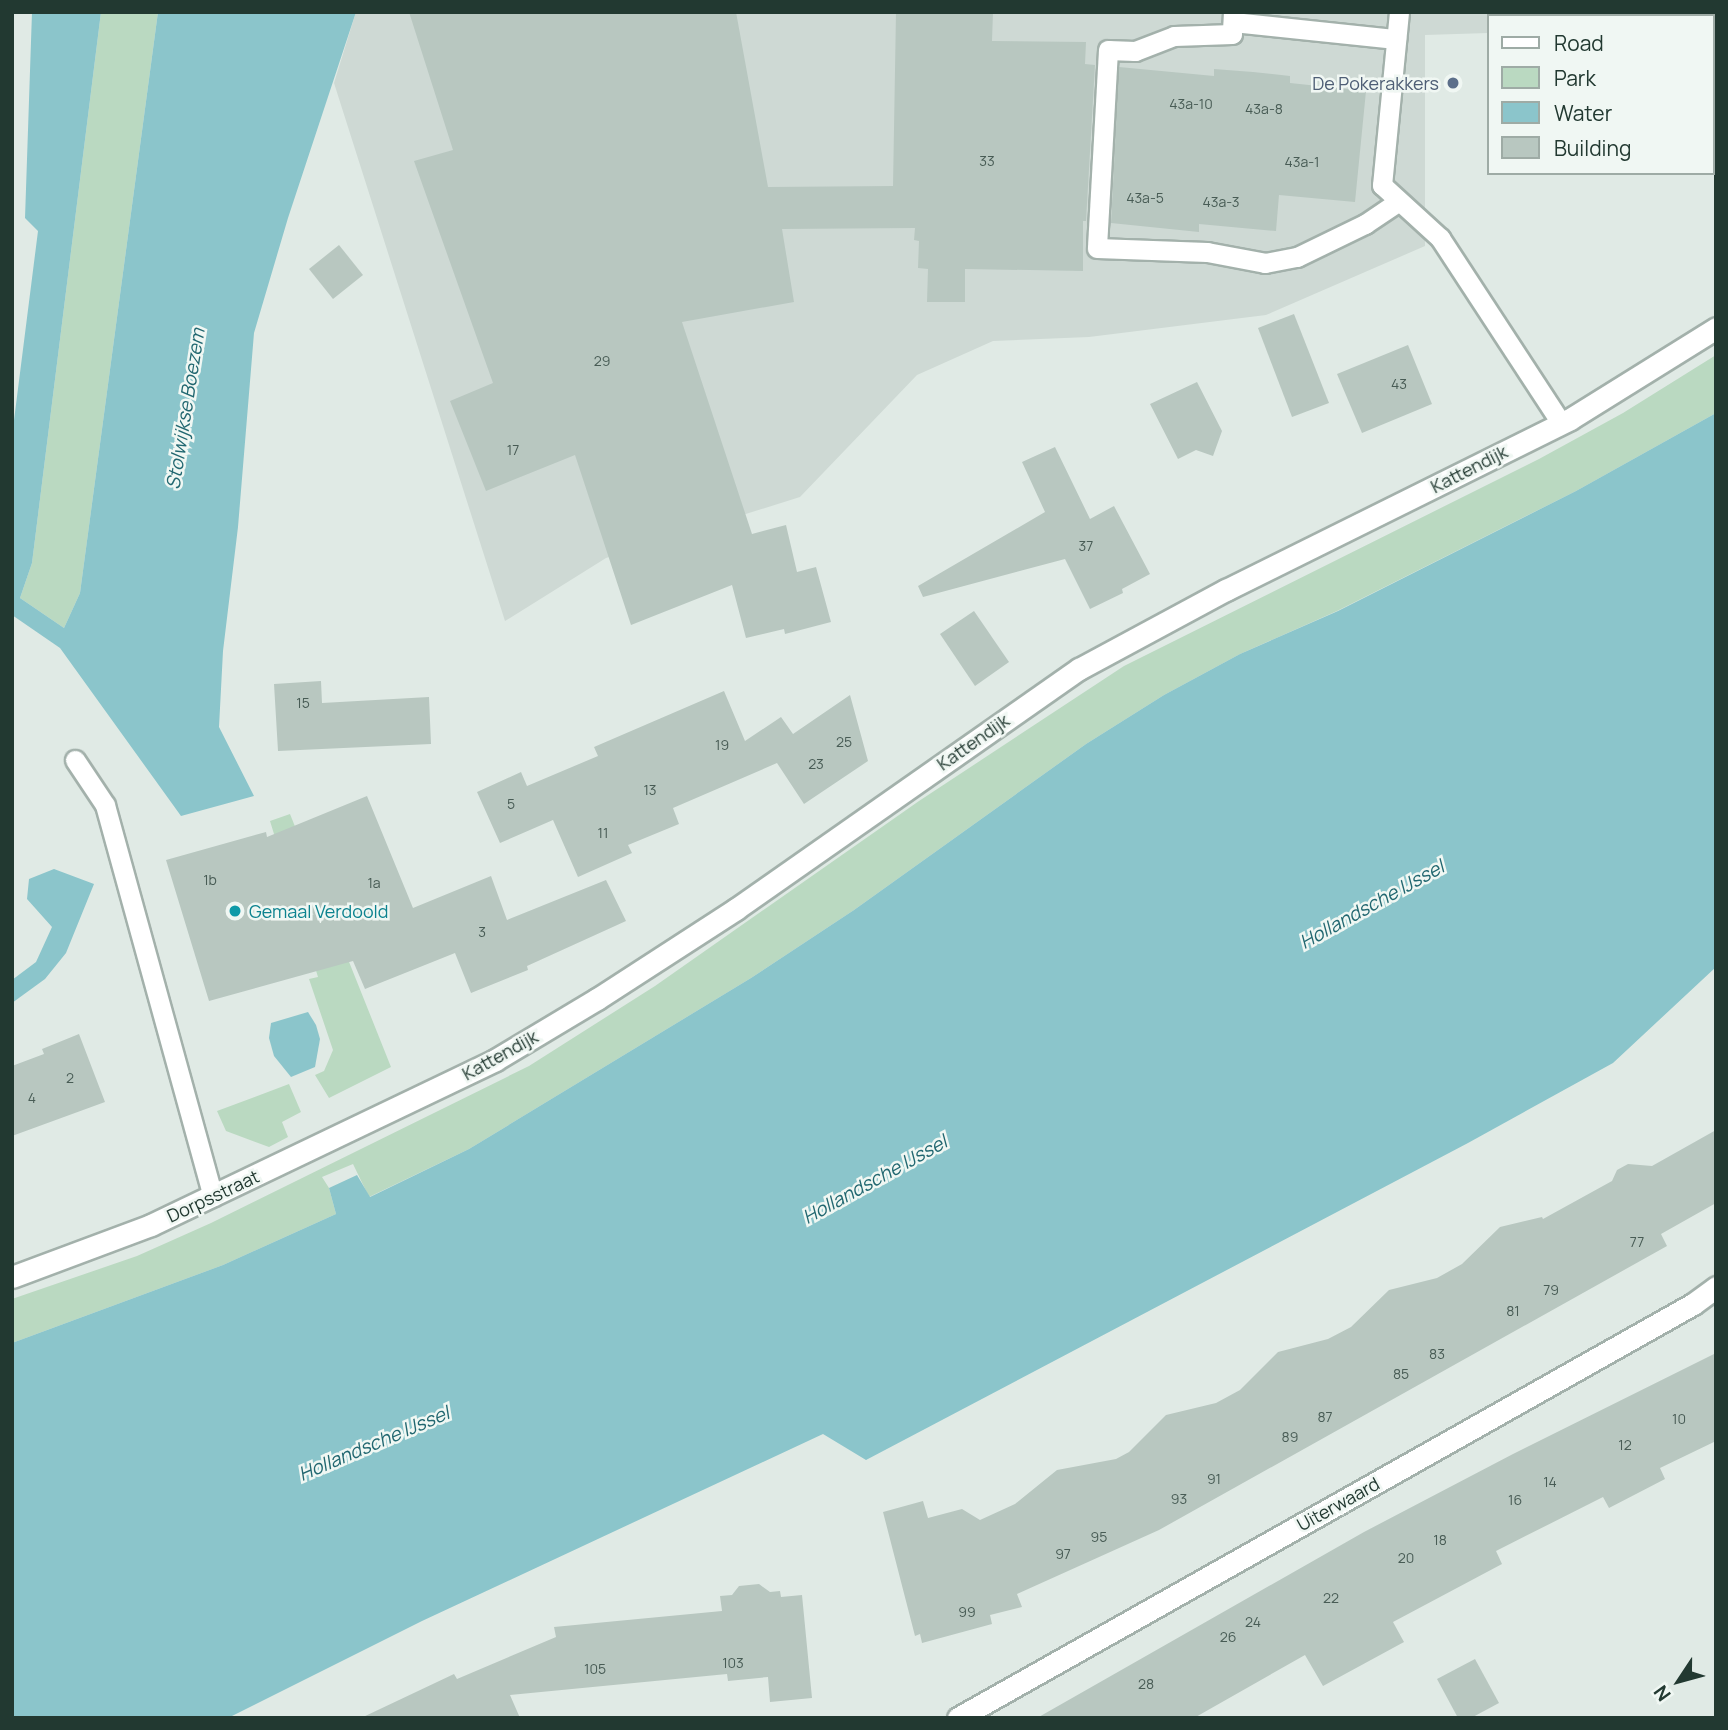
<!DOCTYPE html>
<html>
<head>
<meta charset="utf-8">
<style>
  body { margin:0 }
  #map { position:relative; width:1728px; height:1730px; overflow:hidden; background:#e0eae5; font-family:Manrope,sans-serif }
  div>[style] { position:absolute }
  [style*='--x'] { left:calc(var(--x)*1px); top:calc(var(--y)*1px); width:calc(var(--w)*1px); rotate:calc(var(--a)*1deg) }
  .built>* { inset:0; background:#ced9d4 }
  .green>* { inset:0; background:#bad9c1 }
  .water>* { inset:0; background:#8bc5cb }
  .building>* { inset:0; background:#b8c7c0 }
  .roads { filter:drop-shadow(2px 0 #a3b1ab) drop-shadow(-2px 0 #a3b1ab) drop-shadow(0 2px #a3b1ab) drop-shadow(0 -2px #a3b1ab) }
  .service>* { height:19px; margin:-9.5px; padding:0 9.5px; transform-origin:9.5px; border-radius:9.5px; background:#fff }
  .minor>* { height:21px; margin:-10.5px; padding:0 10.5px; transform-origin:10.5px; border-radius:10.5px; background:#fff }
  .tertiary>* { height:21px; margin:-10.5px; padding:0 10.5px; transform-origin:10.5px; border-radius:10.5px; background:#fff }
  .dots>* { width:19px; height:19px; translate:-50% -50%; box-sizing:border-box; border:4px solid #f0f7f3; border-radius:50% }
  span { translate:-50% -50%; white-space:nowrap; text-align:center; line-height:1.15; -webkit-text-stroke:5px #f0f7f3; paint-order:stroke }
  .number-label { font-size:14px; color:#485c55 }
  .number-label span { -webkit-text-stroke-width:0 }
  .service-label { font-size:18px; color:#4e5e75 }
  .right { translate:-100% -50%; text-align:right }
  .street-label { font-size:18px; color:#223931 }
  .culture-label { font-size:18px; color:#0d838f }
  .left { translate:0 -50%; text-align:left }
  .water-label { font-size:19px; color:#216770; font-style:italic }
  .frame { position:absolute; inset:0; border:14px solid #223931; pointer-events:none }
  .legend { position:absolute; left:1487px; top:14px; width:228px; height:161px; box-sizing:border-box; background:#f0f7f3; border:2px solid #9eaba5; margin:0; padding:9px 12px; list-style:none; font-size:21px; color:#223931 }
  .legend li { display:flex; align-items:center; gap:14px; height:35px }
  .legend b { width:35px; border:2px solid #9eaba5 }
  .north { position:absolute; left:1644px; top:1646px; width:70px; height:70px; -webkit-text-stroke:5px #f0f7f3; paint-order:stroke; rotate:234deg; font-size:19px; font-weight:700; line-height:28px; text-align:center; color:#223931 }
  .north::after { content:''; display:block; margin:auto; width:24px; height:32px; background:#223931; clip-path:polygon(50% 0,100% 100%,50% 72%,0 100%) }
</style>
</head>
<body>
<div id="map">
  <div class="built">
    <i style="clip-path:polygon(356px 12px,1595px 12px,1595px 16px,1488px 16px,1488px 33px,1425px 35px,1425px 246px,1266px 315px,1089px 337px,993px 341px,917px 375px,800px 497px,606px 558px,505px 621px,334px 83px)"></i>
  </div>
  <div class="green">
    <i style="clip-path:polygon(101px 12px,158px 12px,80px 593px,64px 628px,20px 598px,32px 563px)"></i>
    <i style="clip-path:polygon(1716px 355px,1716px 413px,1576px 491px,1337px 611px,1240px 654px,1164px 695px,1086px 744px,854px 910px,751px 978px,469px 1149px,369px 1197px,353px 1164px,322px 1177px,329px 1188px,336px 1214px,223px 1265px,12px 1343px,12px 1299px,137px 1256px,211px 1223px,529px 1066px,655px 986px,919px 801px,1124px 666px,1539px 459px,1623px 413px)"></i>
    <i style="clip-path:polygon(290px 814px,391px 1067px,329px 1098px,315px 1075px,324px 1071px,333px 1050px,309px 979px,318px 977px,270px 821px)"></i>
    <i style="clip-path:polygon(289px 1084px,301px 1112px,282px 1122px,288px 1137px,269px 1147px,226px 1131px,217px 1111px)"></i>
  </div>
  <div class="water">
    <i style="clip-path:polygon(32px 12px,101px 12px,32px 563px,20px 598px,64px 628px,80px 593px,158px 12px,356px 12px,288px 218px,254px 333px,238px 527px,223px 651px,219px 727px,254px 796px,181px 816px,60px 648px,12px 615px,12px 436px,38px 231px,25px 218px)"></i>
    <i style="clip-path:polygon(1716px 413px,1716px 967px,1613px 1063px,1468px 1143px,866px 1460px,823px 1434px,422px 1621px,228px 1718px,12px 1718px,12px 1343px,223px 1265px,336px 1214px,329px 1188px,357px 1175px,370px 1197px,469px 1149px,751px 978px,854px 910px,1086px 744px,1164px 695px,1240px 654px,1338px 611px,1576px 491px)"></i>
    <i style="clip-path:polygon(54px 869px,94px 884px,66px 953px,45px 979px,12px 1003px,12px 980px,36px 962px,52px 927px,27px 899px,29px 879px)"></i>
    <i style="clip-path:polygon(308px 1012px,316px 1025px,320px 1039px,315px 1067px,291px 1077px,274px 1056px,269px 1038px,271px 1023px)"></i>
  </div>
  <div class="building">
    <i style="clip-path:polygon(409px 12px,736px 12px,768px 187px,893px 186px,896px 12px,993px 12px,992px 41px,1086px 42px,1085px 64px,1095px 65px,1086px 221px,1083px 221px,1083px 271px,965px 269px,965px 302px,927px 302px,928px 269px,918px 268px,919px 241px,914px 240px,915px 228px,782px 229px,794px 302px,682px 322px,752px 534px,786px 525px,797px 572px,816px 567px,831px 622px,785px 634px,784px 629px,746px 638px,732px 585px,631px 625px,575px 455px,486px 491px,450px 401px,493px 383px,414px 161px,453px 150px)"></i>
    <i style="clip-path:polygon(1119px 67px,1214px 76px,1214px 69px,1253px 72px,1290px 76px,1290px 83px,1366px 91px,1355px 202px,1279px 195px,1276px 231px,1199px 224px,1199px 232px,1111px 223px)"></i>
    <i style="clip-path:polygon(339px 245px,363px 275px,333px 299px,309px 269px)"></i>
    <i style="clip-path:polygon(1294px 314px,1329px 403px,1292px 417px,1258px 328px)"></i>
    <i style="clip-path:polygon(1408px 345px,1432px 404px,1362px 433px,1337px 374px)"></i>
    <i style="clip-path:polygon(1197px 382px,1222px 431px,1213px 456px,1196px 450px,1178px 459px,1150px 404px)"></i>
    <i style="clip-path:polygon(1055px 447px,1090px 519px,1114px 506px,1150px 574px,1122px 589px,1123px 593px,1090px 609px,1065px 559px,923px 597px,918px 586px,1045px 512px,1022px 462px)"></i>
    <i style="clip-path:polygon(974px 611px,1009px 662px,975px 686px,940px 634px)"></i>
    <i style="clip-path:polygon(321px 681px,322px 703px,429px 697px,431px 744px,278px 751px,274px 684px)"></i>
    <i style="clip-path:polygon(724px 691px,745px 741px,781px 717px,793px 734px,850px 695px,868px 761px,804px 804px,777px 763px,673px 808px,679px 824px,628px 845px,632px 853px,578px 877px,553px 820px,500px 843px,477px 792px,521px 772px,527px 786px,598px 756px,594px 747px)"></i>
    <i style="clip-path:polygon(367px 796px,413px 908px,491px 876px,507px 920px,606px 880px,626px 921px,527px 966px,528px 970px,471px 993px,455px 953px,365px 989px,353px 961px,209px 1001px,166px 860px,266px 832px,267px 837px)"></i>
    <i style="clip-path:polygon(79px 1034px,105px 1102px,12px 1136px,12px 1066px,44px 1054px,42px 1049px)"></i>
    <i style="clip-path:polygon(1716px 1130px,1716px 1203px,1661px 1234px,1667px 1246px,1159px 1530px,1017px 1594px,1022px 1607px,990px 1615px,992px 1624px,922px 1643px,920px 1634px,915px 1636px,883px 1512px,923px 1501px,928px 1518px,962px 1509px,980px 1520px,1015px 1504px,1057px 1470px,1116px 1459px,1129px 1452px,1166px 1415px,1216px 1403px,1240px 1390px,1278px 1352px,1328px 1339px,1351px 1327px,1389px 1290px,1437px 1278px,1462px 1264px,1500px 1227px,1542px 1217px,1543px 1219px,1612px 1181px,1617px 1170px,1628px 1164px,1652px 1166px)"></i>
    <i style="clip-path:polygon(1716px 1353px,1716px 1441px,1660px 1468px,1665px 1479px,1609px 1508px,1603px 1497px,1496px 1551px,1502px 1564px,1393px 1622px,1404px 1642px,1323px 1686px,1305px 1655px,1194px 1718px,1037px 1718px,1364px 1532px,1513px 1454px)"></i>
    <i style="clip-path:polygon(759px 1584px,770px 1592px,780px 1591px,781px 1597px,802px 1595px,812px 1698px,770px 1702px,768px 1677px,728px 1681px,727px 1674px,510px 1695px,520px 1718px,361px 1718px,454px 1674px,457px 1679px,556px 1637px,554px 1627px,722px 1611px,720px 1596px,732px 1595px,739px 1586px)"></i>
    <i style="clip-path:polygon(1475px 1659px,1499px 1703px,1471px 1718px,1458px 1718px,1437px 1679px)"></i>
  </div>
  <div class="roads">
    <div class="service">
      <i style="--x:1233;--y:12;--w:22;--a:93"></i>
      <i style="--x:1232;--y:34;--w:58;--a:178"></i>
      <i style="--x:1174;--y:36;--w:42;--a:159"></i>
      <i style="--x:1135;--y:51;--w:27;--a:-178"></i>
      <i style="--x:1108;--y:50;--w:198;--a:93.2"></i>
      <i style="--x:1097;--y:248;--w:110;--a:2.1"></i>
      <i style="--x:1207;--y:252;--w:59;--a:10.7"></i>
      <i style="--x:1265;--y:263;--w:33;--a:-11"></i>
      <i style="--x:1297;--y:257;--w:76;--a:-25.9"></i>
      <i style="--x:1365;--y:224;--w:41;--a:-34.1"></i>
      <i style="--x:1399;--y:12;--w:174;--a:95.6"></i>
      <i style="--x:1382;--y:185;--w:79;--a:42.4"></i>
      <i style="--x:1440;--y:238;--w:221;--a:56.8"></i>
      <i style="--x:1233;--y:22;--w:164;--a:6"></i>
      <i style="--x:75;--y:760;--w:54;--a:56.3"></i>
      <i style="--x:105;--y:805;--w:406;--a:74.6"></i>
    </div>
    <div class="minor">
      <i style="--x:958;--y:1718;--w:844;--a:-29.39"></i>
      <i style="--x:1693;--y:1304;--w:29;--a:-36"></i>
    </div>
    <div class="tertiary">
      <i style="--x:12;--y:1277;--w:148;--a:-20.5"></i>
      <i style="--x:151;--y:1225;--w:382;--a:-25.6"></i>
      <i style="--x:495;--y:1060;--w:119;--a:-30.9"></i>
      <i style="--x:597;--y:999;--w:166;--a:-32.9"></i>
      <i style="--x:736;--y:909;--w:419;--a:-35"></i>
      <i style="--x:1079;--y:669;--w:167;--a:-28.3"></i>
      <i style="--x:1226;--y:590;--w:384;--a:-26.4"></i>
      <i style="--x:1570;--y:419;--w:172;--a:-31.9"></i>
    </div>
  </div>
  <div class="dots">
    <i style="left:1453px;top:83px;background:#5c6f8a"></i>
    <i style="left:235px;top:911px;background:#0f9aa8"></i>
  </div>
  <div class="number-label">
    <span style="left:1191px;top:104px">43a-10</span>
    <span style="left:1264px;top:109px">43a-8</span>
    <span style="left:987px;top:161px">33</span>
    <span style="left:1302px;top:162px">43a-1</span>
    <span style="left:1145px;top:198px">43a-5</span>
    <span style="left:1221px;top:202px">43a-3</span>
    <span style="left:602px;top:361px">29</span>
    <span style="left:1399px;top:384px">43</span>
    <span style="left:513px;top:450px">17</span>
    <span style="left:1086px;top:546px">37</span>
    <span style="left:303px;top:703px">15</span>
    <span style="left:844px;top:742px">25</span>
    <span style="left:722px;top:745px">19</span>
    <span style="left:816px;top:764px">23</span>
    <span style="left:650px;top:790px">13</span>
    <span style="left:511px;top:804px">5</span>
    <span style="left:603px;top:833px">11</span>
    <span style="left:210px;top:880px">1b</span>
    <span style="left:374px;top:883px">1a</span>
    <span style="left:482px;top:932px">3</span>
    <span style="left:70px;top:1078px">2</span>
    <span style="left:32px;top:1098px">4</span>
    <span style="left:1637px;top:1242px">77</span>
    <span style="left:1551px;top:1290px">79</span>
    <span style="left:1513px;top:1311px">81</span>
    <span style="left:1437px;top:1354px">83</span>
    <span style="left:1401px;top:1374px">85</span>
    <span style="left:1325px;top:1417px">87</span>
    <span style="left:1679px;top:1419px">10</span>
    <span style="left:1290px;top:1437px">89</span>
    <span style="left:1625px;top:1445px">12</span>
    <span style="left:1214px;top:1479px">91</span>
    <span style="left:1550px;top:1482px">14</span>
    <span style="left:1179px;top:1499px">93</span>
    <span style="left:1515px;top:1500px">16</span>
    <span style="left:1099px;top:1537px">95</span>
    <span style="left:1440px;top:1540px">18</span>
    <span style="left:1063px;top:1554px">97</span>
    <span style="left:1406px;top:1558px">20</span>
    <span style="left:1331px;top:1598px">22</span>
    <span style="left:967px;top:1612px">99</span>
    <span style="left:1253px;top:1622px">24</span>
    <span style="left:1228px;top:1637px">26</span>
    <span style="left:733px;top:1663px">103</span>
    <span style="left:595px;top:1669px">105</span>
    <span style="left:1146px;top:1684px">28</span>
  </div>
  <div class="service-label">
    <span class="right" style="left:1439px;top:83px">De Pokerakkers</span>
  </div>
  <div class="street-label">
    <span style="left:1469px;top:469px;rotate:-27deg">Kattendijk</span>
    <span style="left:973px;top:742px;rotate:-35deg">Kattendijk</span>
    <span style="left:500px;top:1055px;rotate:-29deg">Kattendijk</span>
    <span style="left:213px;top:1196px;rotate:-25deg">Dorpsstraat</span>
    <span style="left:1338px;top:1504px;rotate:-29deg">Uiterwaard</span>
  </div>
  <div class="culture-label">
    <span class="left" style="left:249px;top:911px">Gemaal Verdoold</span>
  </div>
  <div class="water-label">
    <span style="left:186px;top:409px;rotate:-81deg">Stolwijkse Boezem</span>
    <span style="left:1372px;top:905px;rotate:-29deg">Hollandsche IJssel</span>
    <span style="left:875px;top:1180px;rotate:-29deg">Hollandsche IJssel</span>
    <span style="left:374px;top:1444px;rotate:-23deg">Hollandsche IJssel</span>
  </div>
  <div class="frame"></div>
  <ul class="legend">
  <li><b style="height:9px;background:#fff"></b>Road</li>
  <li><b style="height:19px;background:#bad9c1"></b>Park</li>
  <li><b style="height:19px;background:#8bc5cb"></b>Water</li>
  <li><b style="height:19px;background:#b8c7c0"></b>Building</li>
  </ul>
  <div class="north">N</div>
</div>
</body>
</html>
